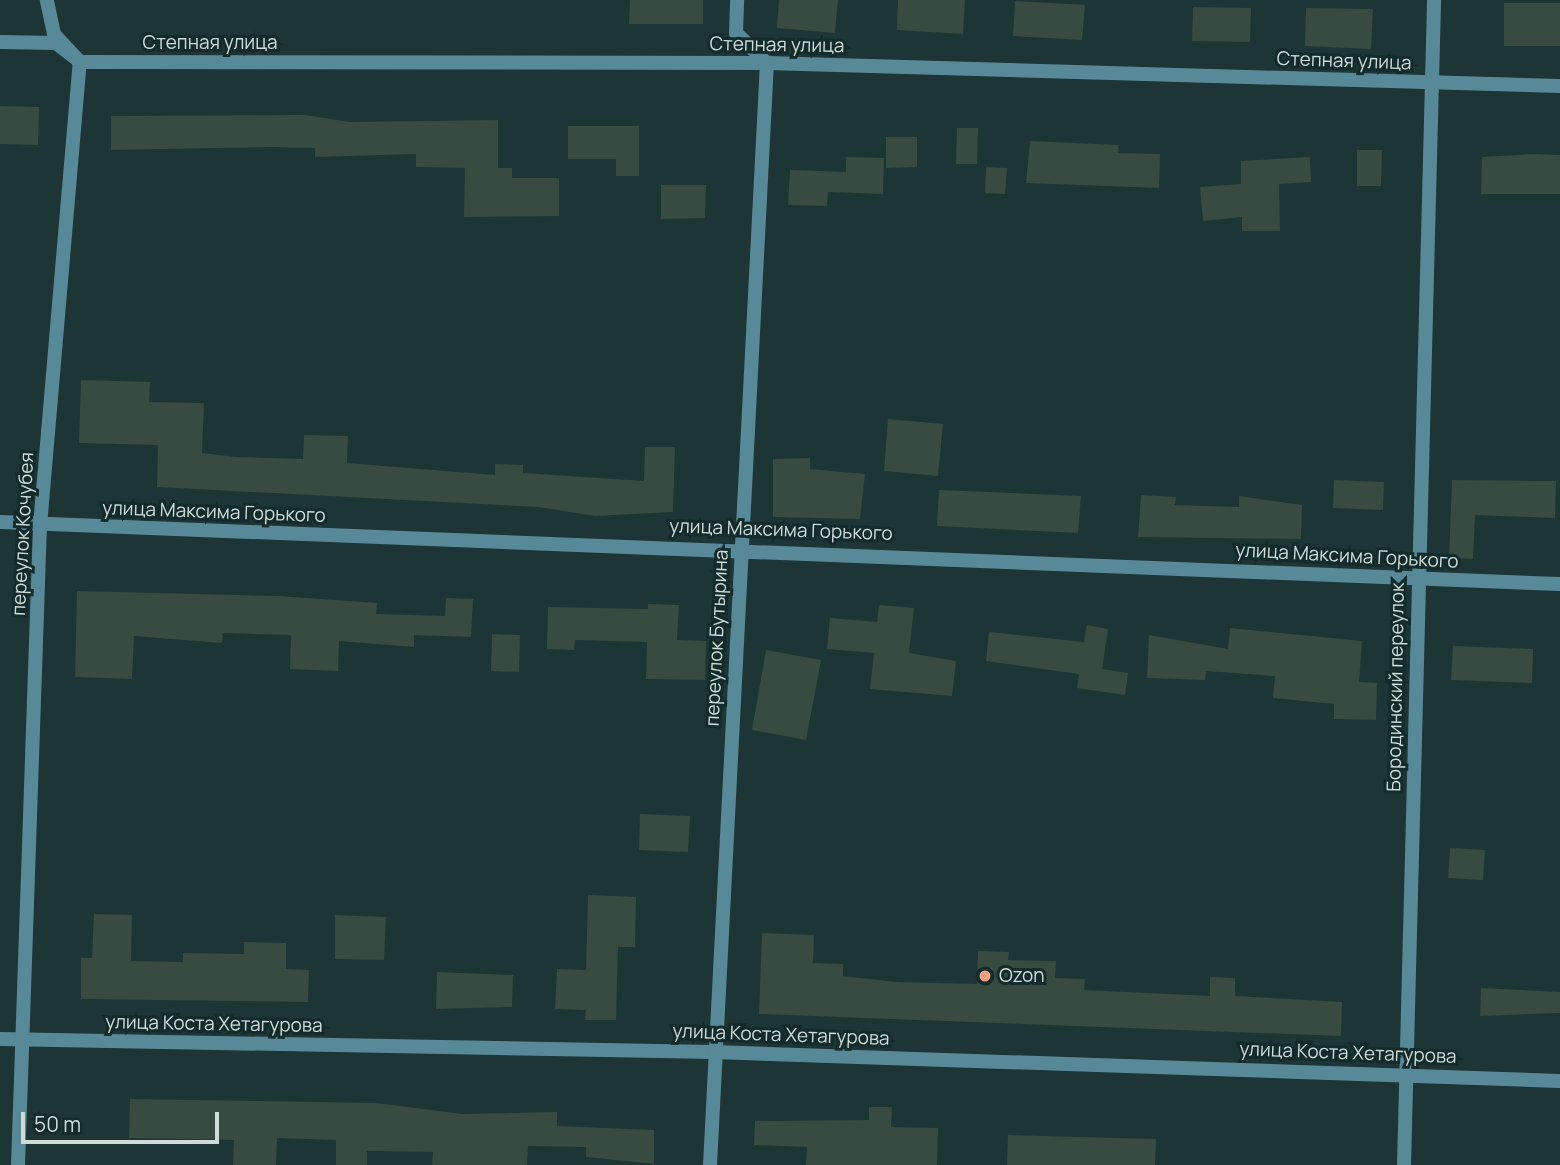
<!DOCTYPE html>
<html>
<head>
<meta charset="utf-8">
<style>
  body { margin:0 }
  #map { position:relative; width:1560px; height:1165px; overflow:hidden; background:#1d3534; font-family:Manrope,sans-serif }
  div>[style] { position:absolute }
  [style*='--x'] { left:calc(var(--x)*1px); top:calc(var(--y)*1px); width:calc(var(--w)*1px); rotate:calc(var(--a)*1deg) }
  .building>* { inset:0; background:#374b40 }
  .street>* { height:14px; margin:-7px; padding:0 7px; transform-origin:7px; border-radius:7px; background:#588998 }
  .dots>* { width:19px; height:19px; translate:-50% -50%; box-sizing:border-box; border:4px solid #132b2a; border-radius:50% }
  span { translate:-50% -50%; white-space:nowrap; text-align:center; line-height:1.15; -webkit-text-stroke:6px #132b2a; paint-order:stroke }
  .street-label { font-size:19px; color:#cddbd9 }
  .poi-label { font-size:19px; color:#cddbd9 }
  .left { translate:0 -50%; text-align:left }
  .scale { position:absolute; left:21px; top:1112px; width:198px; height:32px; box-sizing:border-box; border:4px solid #cddbd9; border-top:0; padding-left:9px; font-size:21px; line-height:24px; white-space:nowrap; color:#cddbd9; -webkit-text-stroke:5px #132b2a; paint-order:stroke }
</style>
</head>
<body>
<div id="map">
  <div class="building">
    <i style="clip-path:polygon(630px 0,703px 0,703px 24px,629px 24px)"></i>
    <i style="clip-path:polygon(779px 0,838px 0,835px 33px,777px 28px)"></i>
    <i style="clip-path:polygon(898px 0,965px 0,963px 34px,897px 30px)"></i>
    <i style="clip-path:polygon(1015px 1px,1085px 5px,1082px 40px,1013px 36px)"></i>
    <i style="clip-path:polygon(1504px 3px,1560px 3px,1560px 46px,1504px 46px)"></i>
    <i style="clip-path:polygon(1193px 7px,1251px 8px,1250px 42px,1192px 41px)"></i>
    <i style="clip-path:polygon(1306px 8px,1373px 9px,1371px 49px,1305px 46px)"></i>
    <i style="clip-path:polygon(0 106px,39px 107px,38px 145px,0 144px)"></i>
    <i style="clip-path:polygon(305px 115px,350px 122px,498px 120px,498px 168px,512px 168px,512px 178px,559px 178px,559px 216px,464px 217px,465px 168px,416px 167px,416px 154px,315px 157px,315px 148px,272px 147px,111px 150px,111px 116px)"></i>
    <i style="clip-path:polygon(568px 126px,639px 126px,639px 176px,616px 176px,616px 159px,568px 159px)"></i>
    <i style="clip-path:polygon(957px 128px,978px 128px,977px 164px,956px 164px)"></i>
    <i style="clip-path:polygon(886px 137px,917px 137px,917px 167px,886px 168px)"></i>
    <i style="clip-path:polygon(1030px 141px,1119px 145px,1118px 153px,1160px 154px,1159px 188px,1026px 183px)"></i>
    <i style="clip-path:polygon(1357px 150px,1382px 150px,1381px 186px,1357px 186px)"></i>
    <i style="clip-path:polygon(1533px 154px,1560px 155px,1560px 194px,1481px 194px,1482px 157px)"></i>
    <i style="clip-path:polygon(846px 157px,884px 158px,883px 194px,828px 192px,827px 206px,788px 205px,790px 170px,846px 172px)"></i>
    <i style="clip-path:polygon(1310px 157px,1311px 182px,1279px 184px,1280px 231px,1242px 231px,1242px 217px,1203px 221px,1200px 187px,1241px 184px,1241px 161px)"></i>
    <i style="clip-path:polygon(986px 167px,1007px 168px,1005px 194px,985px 193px)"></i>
    <i style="clip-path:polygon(661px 185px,706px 185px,705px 218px,661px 219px)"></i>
    <i style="clip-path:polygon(81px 380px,150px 382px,149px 402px,204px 403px,202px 453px,236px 457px,303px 459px,304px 435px,348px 436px,347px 463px,495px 475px,495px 464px,523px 465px,523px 473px,644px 481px,645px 447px,675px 447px,673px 512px,595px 516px,538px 507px,157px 487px,158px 445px,79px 443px)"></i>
    <i style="clip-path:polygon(888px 419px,943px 424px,938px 476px,884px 471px)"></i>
    <i style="clip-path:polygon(810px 458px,810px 469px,865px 474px,860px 519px,773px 517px,773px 459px)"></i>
    <i style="clip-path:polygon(1334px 480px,1384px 482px,1383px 510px,1333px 508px)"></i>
    <i style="clip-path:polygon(1452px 480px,1556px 481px,1555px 518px,1475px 515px,1473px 559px,1449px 558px)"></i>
    <i style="clip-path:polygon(939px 490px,1081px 496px,1078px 533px,937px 526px)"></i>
    <i style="clip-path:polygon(1141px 495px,1176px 497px,1175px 505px,1239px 507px,1239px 496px,1302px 505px,1301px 539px,1138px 537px)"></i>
    <i style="clip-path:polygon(77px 591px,278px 596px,377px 603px,376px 614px,445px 616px,446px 598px,473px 599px,471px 637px,414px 635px,414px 647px,339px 641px,338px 671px,290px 669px,291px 635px,223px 633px,222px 643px,134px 636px,132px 679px,75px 677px)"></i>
    <i style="clip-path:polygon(648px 604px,679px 605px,677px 640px,706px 641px,705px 680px,646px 679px,647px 642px,575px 640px,574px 650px,547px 649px,548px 607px,648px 609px)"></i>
    <i style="clip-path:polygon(879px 605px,914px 608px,909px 653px,956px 661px,952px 696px,870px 689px,874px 653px,827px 649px,830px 618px,877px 622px)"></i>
    <i style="clip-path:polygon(1087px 625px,1108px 629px,1102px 669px,1128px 673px,1125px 695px,1077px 688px,1079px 674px,986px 661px,989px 632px,1084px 642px)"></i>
    <i style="clip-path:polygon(1230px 628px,1362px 641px,1359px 682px,1377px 683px,1376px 720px,1334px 719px,1334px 704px,1273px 698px,1275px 676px,1206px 671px,1205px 680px,1147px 678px,1149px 635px,1228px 649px)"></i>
    <i style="clip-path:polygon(492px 634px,520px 635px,519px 672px,491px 671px)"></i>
    <i style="clip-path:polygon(1453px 646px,1533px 649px,1532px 683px,1451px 680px)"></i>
    <i style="clip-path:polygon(766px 650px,821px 660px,806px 740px,752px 730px)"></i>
    <i style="clip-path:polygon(640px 814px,690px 816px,688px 852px,639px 850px)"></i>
    <i style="clip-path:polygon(1450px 848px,1485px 850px,1483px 880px,1448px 878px)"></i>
    <i style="clip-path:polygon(588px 895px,636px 897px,635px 947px,618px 947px,616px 1020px,585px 1020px,586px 1010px,555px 1009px,557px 969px,586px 970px)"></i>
    <i style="clip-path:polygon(94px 914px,132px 915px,131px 961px,183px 962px,183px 953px,244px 954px,244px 942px,286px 943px,286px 969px,309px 970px,308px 1002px,81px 999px,81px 958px,92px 958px)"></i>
    <i style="clip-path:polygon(335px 915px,386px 917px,384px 960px,335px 959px)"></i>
    <i style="clip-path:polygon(762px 933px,814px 935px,813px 963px,843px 964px,843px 976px,896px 982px,977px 984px,978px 951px,1009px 952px,1008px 960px,1056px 961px,1055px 978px,1085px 979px,1084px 990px,1210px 996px,1210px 977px,1235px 978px,1235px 996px,1342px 1002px,1341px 1036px,759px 1014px)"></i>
    <i style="clip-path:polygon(437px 972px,513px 975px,512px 1007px,436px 1009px)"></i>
    <i style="clip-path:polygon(1481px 988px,1560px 992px,1560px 1013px,1480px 1016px)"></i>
    <i style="clip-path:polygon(130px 1099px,376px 1103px,462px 1114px,557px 1112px,557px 1126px,654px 1130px,654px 1164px,586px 1157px,586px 1147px,528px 1146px,527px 1165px,432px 1165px,433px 1152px,367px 1151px,367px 1165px,336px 1165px,336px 1140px,277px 1138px,276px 1165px,233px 1165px,234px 1140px,129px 1138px)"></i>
    <i style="clip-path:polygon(869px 1107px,892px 1107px,891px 1127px,938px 1128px,937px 1165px,806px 1165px,807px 1147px,754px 1145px,755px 1121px,869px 1120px)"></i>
    <i style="clip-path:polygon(1008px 1135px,1156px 1139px,1155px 1165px,1007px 1165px)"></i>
  </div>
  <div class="street">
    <i style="--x:0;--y:42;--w:56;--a:1"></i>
    <i style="--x:56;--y:43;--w:31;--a:38"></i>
    <i style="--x:80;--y:62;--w:687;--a:0.08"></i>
    <i style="--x:767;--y:63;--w:793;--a:1.66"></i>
    <i style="--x:0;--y:522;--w:1561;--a:2.28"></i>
    <i style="--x:0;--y:1039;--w:714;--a:1.04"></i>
    <i style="--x:714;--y:1052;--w:846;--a:1.96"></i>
    <i style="--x:18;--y:1165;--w:639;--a:-88.03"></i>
    <i style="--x:40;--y:526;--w:466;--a:-85.1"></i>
    <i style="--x:80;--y:62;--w:38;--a:-133"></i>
    <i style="--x:54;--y:34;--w:35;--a:-102"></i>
    <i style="--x:710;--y:1165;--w:1103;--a:-87.04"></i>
    <i style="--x:767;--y:63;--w:43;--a:-135.9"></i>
    <i style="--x:736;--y:33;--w:33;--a:-88"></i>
    <i style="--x:1404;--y:1165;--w:1165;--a:-88.52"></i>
  </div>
  <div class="dots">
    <i style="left:985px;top:976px;background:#f39f82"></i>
  </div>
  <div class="street-label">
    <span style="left:210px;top:43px">Степная улица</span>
    <span style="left:777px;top:45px;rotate:1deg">Степная улица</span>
    <span style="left:1344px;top:61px;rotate:2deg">Степная улица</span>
    <span style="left:214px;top:512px;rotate:2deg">улица Максима Горького</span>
    <span style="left:781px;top:530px;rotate:2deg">улица Максима Горького</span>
    <span style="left:23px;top:534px;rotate:-87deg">переулок Кочубея</span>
    <span style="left:1347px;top:556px;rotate:3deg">улица Максима Горького</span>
    <span style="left:717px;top:638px;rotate:-87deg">переулок Бутырина</span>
    <span style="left:1396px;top:687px;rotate:-89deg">Бородинский переулок</span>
    <span style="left:214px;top:1024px;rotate:1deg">улица Коста Хетагурова</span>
    <span style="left:781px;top:1035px;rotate:2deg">улица Коста Хетагурова</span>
    <span style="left:1348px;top:1053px;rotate:2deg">улица Коста Хетагурова</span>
  </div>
  <div class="poi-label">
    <span class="left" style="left:999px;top:976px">Ozon</span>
  </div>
  <div class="scale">50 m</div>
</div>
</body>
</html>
